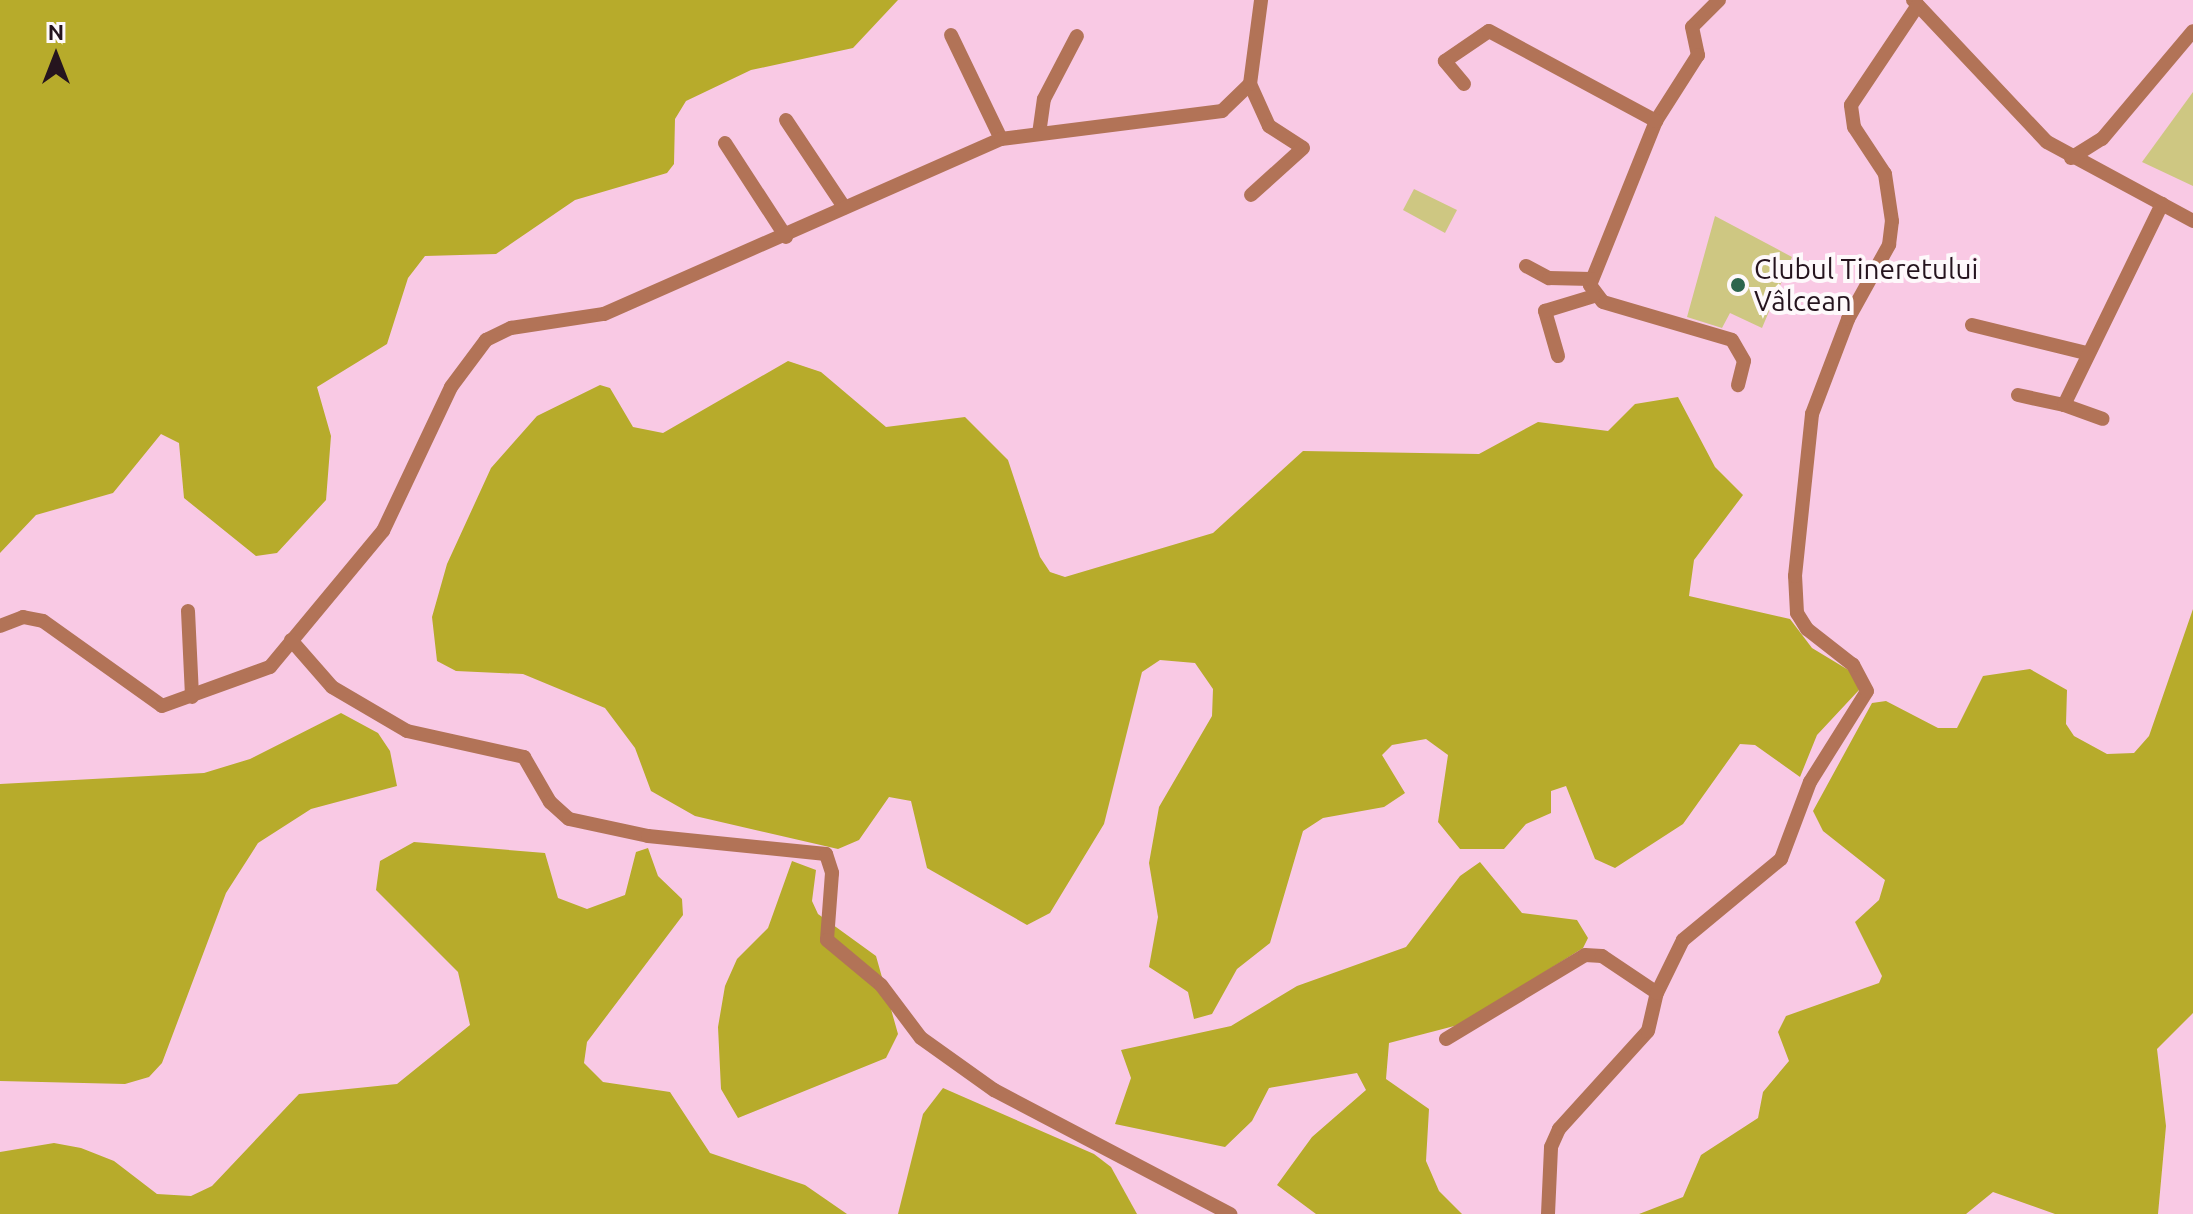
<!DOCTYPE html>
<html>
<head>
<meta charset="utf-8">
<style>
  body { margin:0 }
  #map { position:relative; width:2193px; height:1214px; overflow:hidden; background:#f9c9e4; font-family:Ubuntu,sans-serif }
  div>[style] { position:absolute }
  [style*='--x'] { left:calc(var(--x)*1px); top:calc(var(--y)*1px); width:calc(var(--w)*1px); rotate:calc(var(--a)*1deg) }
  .green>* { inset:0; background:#cec782 }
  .forest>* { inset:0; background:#b7ab2b }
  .minor>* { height:14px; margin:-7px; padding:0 7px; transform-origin:7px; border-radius:7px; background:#b27357 }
  .dots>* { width:22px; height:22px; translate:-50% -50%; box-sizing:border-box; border:4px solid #fef9fb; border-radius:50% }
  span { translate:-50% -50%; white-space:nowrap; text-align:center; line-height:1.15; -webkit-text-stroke:8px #fef9fb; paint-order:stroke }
  .poi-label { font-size:28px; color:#25141e }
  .left { translate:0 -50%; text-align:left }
  .north { position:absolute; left:16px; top:16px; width:80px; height:80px; -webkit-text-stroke:6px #fef9fb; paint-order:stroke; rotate:0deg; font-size:22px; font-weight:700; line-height:32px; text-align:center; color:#25141e }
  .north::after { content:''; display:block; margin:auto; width:28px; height:36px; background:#25141e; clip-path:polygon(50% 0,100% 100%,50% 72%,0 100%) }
</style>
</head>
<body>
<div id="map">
  <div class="green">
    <i style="clip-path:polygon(2193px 92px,2193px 186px,2142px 162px)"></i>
    <i style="clip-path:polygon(1414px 189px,1457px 210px,1445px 233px,1403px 210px)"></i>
    <i style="clip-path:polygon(1715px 216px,1792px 257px,1762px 328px,1730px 313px,1722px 328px,1687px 317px)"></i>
  </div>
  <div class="forest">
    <i style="clip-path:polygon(0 0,898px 0,853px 48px,751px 70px,686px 101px,675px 119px,674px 164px,667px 173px,575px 200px,496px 254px,425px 256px,408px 278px,387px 344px,317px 387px,331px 436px,326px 500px,277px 553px,256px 556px,184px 498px,179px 443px,161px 434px,113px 493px,36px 515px,0 553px)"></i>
    <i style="clip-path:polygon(788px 361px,821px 372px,886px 427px,965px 417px,1008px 460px,1040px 557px,1050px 572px,1065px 577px,1213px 533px,1303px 451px,1479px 454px,1538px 422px,1608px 431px,1635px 404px,1678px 397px,1715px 467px,1743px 495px,1694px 560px,1689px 596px,1790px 619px,1812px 648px,1855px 674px,1859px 690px,1817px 735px,1800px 777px,1755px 745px,1740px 744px,1683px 824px,1615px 868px,1595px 859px,1566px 786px,1551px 791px,1551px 813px,1526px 824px,1504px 849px,1460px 849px,1438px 822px,1448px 755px,1426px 739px,1392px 745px,1382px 755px,1405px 793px,1384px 807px,1323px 818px,1303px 831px,1270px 943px,1237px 969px,1212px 1014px,1194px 1019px,1188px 992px,1149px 967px,1158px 917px,1149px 863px,1159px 807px,1212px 716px,1213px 689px,1195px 663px,1160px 660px,1142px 672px,1104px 824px,1050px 913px,1027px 925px,927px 868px,911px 801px,889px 797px,859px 840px,838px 849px,695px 816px,651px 791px,635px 748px,605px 708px,523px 674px,456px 671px,437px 661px,432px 617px,447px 564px,491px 468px,537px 416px,600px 385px,610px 388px,633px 427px,663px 433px)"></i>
    <i style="clip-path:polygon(2193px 609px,2193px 1013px,2157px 1049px,2166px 1126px,2158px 1214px,2055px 1214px,1993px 1192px,1966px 1214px,1639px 1214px,1683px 1197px,1701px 1155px,1758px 1118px,1763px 1092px,1789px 1061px,1778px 1032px,1786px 1016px,1879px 983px,1882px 976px,1855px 922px,1879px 900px,1885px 880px,1823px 831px,1813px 811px,1872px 703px,1886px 701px,1938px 728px,1957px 728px,1983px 676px,2030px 669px,2067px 690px,2066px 724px,2074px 736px,2107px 754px,2134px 753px,2149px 736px)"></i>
    <i style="clip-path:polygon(341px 713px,378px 733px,390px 751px,397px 786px,311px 809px,258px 843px,226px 893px,162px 1063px,149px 1077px,125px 1084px,0 1081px,0 784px,204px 773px,250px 759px)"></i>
    <i style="clip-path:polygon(414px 842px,545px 853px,558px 898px,587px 909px,625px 895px,636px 852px,648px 848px,658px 876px,682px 899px,683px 915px,587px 1042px,584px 1063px,603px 1082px,670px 1092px,710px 1153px,805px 1185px,847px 1214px,0 1214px,0 1152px,54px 1143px,81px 1148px,114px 1161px,157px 1194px,191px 1196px,212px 1186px,299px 1094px,397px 1084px,470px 1025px,458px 972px,376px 890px,380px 861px)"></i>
    <i style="clip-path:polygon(792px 861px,816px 870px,812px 901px,818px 914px,876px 956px,898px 1034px,886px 1058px,738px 1118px,721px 1089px,718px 1027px,725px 986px,737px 959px,768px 928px)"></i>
    <i style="clip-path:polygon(1480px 862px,1522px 913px,1577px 920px,1588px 938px,1583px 948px,1462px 1024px,1389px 1043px,1386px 1079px,1429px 1109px,1426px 1161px,1439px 1191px,1462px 1214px,1316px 1214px,1277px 1185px,1312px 1137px,1366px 1090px,1357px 1073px,1269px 1088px,1252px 1121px,1225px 1147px,1115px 1124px,1131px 1078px,1121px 1050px,1231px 1026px,1297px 986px,1406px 947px,1460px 876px)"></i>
    <i style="clip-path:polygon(943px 1088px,1094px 1154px,1111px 1167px,1137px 1214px,898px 1214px,923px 1114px)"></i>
  </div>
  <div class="minor">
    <i style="--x:1719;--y:0;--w:38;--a:135"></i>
    <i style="--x:1692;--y:27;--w:29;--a:78"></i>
    <i style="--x:1698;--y:55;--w:78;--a:122.5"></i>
    <i style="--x:1656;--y:121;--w:177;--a:111.9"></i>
    <i style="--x:1590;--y:285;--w:21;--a:53"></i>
    <i style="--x:1603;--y:302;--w:134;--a:16.4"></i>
    <i style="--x:1732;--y:340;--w:24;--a:60"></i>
    <i style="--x:1744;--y:361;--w:25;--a:104"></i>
    <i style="--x:1913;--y:0;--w:195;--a:46.7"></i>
    <i style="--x:2047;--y:142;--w:166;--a:28.4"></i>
    <i style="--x:951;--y:35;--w:115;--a:64.3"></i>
    <i style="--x:1250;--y:84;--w:46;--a:65.7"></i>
    <i style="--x:1269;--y:126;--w:40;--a:32.9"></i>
    <i style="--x:1303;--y:148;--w:70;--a:137.9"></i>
    <i style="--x:1464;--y:84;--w:30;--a:-130"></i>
    <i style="--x:1445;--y:61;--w:53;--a:-34.3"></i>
    <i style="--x:1489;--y:31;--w:190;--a:28.3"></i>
    <i style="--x:786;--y:120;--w:105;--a:56.3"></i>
    <i style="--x:1039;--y:134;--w:35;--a:-82"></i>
    <i style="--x:1044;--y:99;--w:71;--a:-62.4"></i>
    <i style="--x:725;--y:143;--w:112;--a:57"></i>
    <i style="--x:2071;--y:158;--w:36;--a:-32"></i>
    <i style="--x:2102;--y:139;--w:141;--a:-49.9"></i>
    <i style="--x:1526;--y:266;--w:26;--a:28"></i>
    <i style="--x:1549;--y:278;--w:42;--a:1.4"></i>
    <i style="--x:1972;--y:325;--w:117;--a:13.8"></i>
    <i style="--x:1558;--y:356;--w:47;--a:-106.1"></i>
    <i style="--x:1545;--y:311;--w:51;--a:-17"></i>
    <i style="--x:2018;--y:395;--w:47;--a:12.3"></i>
    <i style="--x:2064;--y:405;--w:224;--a:-64"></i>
    <i style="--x:2064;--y:405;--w:41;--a:19.7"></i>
    <i style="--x:188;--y:611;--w:86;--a:87.3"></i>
    <i style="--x:0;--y:626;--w:25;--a:-21"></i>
    <i style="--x:23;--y:617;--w:20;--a:11"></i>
    <i style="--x:43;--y:621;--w:146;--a:35.5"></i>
    <i style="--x:162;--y:706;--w:115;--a:-19.9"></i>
    <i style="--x:270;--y:667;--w:177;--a:-50.3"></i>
    <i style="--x:383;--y:531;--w:159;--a:-64.7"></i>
    <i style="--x:451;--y:387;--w:59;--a:-53.3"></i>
    <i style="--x:486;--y:340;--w:28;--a:-26"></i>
    <i style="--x:511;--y:328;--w:94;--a:-8.6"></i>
    <i style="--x:604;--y:314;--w:434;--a:-23.8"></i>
    <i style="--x:1001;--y:139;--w:223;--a:-7.2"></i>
    <i style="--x:1222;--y:111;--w:39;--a:-44"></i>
    <i style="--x:1250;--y:84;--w:85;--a:-82.5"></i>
    <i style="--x:291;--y:640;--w:62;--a:48.9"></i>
    <i style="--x:332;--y:687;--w:87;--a:30.4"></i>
    <i style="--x:407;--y:731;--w:120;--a:12.5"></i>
    <i style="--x:524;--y:757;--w:52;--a:60"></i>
    <i style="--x:550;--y:802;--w:25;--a:42"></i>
    <i style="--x:569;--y:819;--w:81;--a:12.1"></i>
    <i style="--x:648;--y:836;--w:179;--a:5.8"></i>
    <i style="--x:826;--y:854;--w:20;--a:72"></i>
    <i style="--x:832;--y:873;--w:67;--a:94.3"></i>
    <i style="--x:827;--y:940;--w:70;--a:39.8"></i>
    <i style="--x:881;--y:985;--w:66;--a:53"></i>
    <i style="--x:921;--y:1038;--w:90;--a:35.5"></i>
    <i style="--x:994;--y:1090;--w:267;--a:27.7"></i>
    <i style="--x:1446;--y:1039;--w:162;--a:-31.1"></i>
    <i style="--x:1585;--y:955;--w:17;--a:3"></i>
    <i style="--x:1602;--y:956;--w:66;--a:33.9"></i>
    <i style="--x:1548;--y:1214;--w:67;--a:-87.4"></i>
    <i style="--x:1551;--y:1147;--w:20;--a:-66"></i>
    <i style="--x:1559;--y:1129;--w:132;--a:-47.8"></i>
    <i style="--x:1648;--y:1031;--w:39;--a:-77"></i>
    <i style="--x:1657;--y:993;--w:59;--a:-63.9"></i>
    <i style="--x:1683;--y:940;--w:127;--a:-39.6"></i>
    <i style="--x:1781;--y:859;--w:82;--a:-69.4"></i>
    <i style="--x:1810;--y:782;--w:107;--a:-57.9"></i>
    <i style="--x:1867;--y:691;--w:30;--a:-118"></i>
    <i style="--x:1853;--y:665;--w:58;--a:-142"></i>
    <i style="--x:1807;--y:629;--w:19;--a:-122"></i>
    <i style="--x:1797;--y:613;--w:37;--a:-93"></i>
    <i style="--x:1795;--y:576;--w:163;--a:-84"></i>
    <i style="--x:1812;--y:414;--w:102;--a:-69.2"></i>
    <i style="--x:1848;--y:319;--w:85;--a:-61"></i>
    <i style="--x:1889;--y:245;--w:24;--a:-83"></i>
    <i style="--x:1892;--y:221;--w:48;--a:-98.5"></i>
    <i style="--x:1885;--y:174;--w:56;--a:-123.4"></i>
    <i style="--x:1854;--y:127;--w:22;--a:-98"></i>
    <i style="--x:1851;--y:105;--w:120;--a:-56.2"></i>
  </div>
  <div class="dots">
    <i style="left:1738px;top:285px;background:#2d664e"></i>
  </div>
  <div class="poi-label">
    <span class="left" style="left:1754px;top:285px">Clubul Tineretului<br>Vâlcean</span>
  </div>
  <div class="north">N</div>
</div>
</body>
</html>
